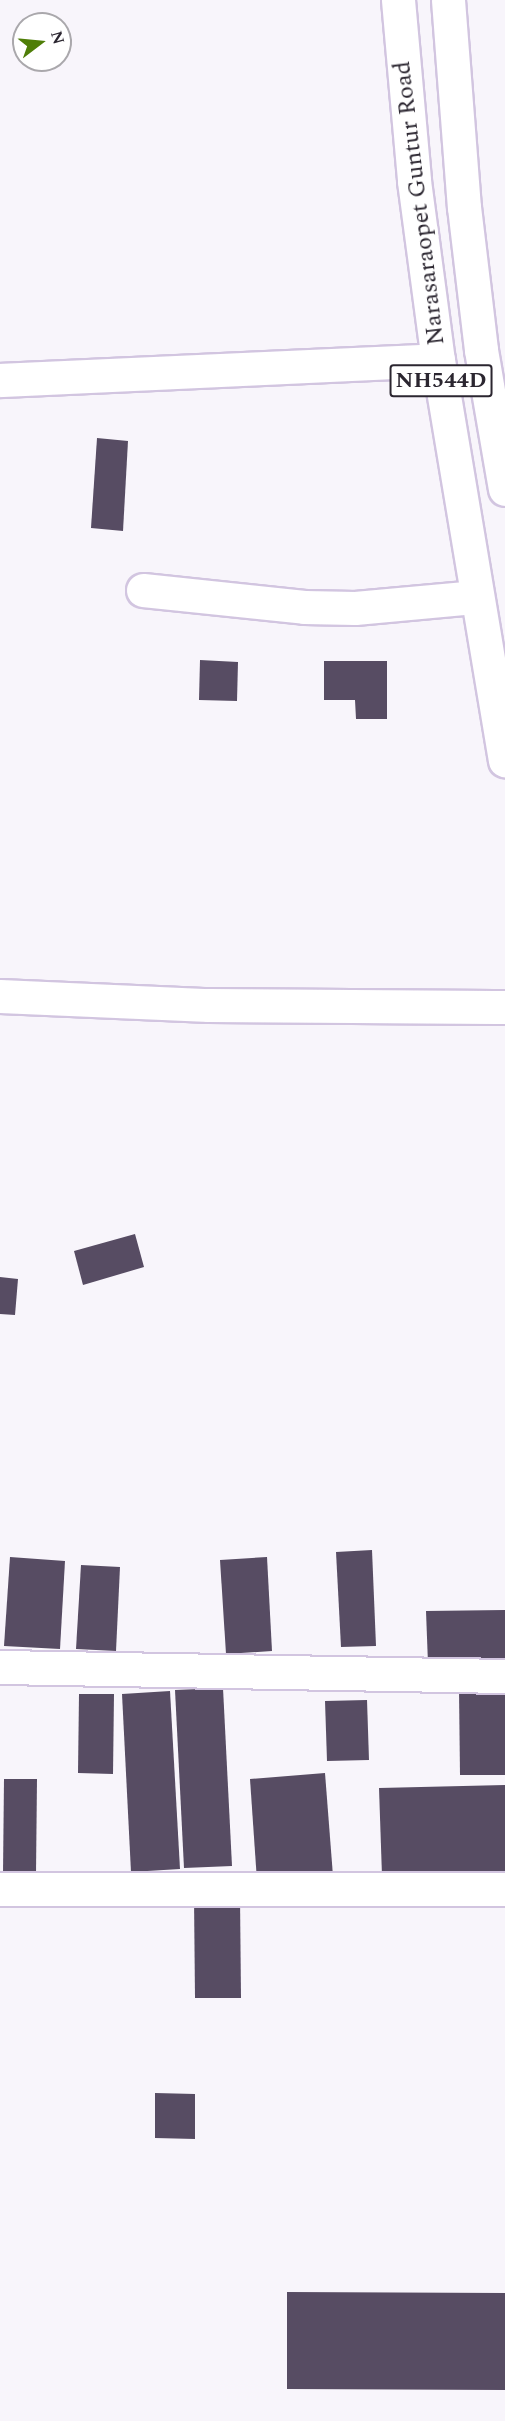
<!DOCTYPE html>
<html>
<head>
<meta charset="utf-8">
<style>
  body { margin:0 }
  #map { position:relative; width:505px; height:2421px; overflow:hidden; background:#f8f5fb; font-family:Spectral,serif }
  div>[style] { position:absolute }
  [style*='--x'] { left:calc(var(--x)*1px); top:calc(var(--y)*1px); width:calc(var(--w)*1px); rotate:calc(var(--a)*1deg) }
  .building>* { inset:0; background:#574c63 }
  .roads { filter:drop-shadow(2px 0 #d2c5e0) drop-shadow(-2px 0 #d2c5e0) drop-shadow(0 2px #d2c5e0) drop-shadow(0 -2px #d2c5e0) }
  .street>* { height:33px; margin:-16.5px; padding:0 16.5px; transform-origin:16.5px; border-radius:16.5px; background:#fff }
  .highway>* { height:33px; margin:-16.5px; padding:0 16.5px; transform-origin:16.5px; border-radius:16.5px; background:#fff }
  span { translate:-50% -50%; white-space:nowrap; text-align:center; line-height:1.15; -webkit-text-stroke:6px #fff; paint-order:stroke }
  .shield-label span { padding:2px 4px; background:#fff; border:2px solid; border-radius:4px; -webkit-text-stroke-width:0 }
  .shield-label { font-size:22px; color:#2b2630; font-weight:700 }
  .street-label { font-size:24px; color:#2b2630 }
  .north { position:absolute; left:12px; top:12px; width:60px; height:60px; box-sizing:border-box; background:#fff; border:2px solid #aaa8ac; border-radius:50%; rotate:74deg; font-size:16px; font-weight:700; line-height:24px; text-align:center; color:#2b2630 }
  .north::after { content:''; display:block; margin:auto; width:21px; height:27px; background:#4f7e08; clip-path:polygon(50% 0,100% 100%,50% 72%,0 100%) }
</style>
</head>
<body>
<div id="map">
  <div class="building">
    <i style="clip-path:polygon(97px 438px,128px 441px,123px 531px,91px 528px)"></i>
    <i style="clip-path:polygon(200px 660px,238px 662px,237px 701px,199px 700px)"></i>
    <i style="clip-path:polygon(324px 661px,387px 661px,387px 719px,356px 719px,355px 700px,324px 700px)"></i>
    <i style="clip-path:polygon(135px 1234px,144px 1267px,83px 1285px,74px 1251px)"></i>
    <i style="clip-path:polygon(0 1277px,18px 1279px,15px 1315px,0 1314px)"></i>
    <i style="clip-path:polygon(372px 1550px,376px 1646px,341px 1647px,336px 1552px)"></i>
    <i style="clip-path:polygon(10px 1557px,65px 1561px,60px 1649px,4px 1646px)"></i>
    <i style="clip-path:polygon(267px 1557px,272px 1651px,226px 1654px,220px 1560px)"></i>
    <i style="clip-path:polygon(81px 1565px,120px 1567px,116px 1651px,76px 1649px)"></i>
    <i style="clip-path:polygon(505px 1610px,505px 1662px,428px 1664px,426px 1611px)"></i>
    <i style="clip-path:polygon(223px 1688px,232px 1866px,184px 1868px,175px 1690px)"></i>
    <i style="clip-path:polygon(459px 1690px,505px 1690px,505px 1775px,460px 1775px)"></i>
    <i style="clip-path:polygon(170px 1691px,180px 1869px,131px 1872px,122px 1694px)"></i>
    <i style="clip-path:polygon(79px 1694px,114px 1694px,113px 1774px,78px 1773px)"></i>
    <i style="clip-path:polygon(367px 1700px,369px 1760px,327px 1761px,325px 1701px)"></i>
    <i style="clip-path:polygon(325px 1773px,333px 1876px,257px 1881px,250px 1779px)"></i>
    <i style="clip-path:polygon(4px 1779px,37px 1779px,36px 1873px,3px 1873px)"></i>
    <i style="clip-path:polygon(505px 1785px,505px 1873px,382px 1876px,379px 1788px)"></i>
    <i style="clip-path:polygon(194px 1898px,240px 1898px,241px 1998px,195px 1998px)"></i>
    <i style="clip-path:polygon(155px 2093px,195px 2094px,195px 2139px,155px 2138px)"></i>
    <i style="clip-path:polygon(287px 2292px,505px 2293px,505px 2390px,287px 2389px)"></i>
  </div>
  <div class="roads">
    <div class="street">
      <i style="--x:0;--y:380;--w:438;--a:-2.6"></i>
      <i style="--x:143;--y:590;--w:162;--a:6"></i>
      <i style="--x:304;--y:607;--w:51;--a:1.1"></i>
      <i style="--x:355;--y:608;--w:122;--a:-5.2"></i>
      <i style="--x:0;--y:996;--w:209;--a:2.5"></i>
      <i style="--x:209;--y:1005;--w:296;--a:0.4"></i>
      <i style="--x:0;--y:1667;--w:505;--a:1.02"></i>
      <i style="--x:0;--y:1889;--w:505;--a:0"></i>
    </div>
    <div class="highway">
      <i style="--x:398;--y:0;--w:182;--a:84.9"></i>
      <i style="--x:414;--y:181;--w:181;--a:82.4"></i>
      <i style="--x:438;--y:360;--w:406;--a:80.5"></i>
      <i style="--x:448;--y:0;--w:208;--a:85.6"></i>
      <i style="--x:464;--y:207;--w:144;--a:83.2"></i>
      <i style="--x:481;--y:350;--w:141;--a:80.2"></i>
    </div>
  </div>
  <div class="shield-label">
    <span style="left:441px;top:381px">NH544D</span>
  </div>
  <div class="street-label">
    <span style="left:420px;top:203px;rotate:-97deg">Narasaraopet Guntur Road</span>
  </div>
  <div class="north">N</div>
</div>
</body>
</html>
